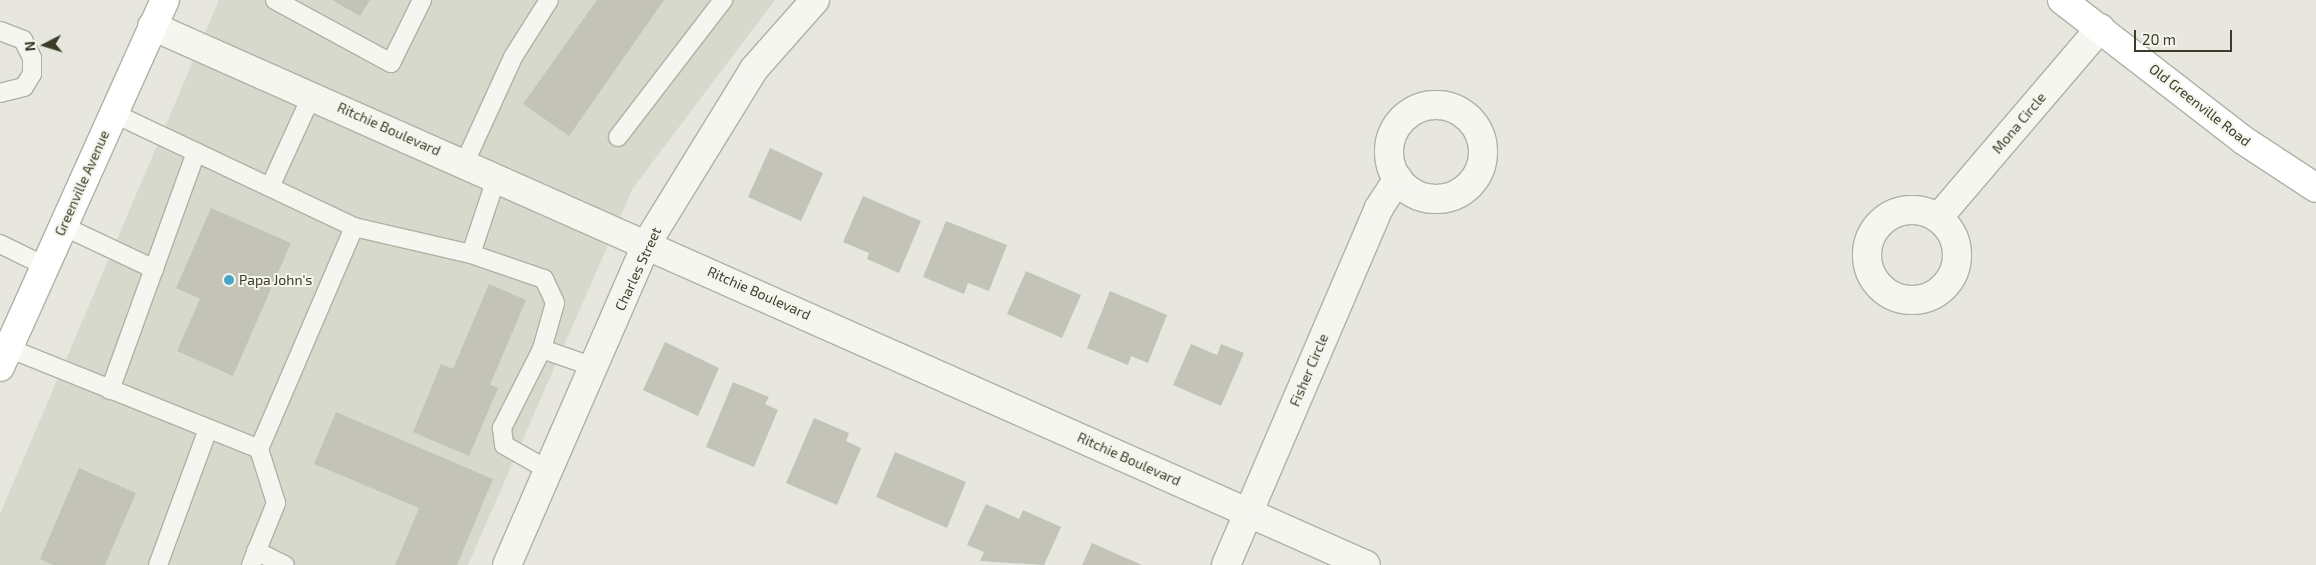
<!DOCTYPE html>
<html>
<head>
<meta charset="utf-8">
<style>
  body { margin:0 }
  #map { position:relative; width:2316px; height:565px; overflow:hidden; background:#e7e7df; font-family:"Exo 2",sans-serif }
  div>[style] { position:absolute }
  [style*='--x'] { left:calc(var(--x)*1px); top:calc(var(--y)*1px); width:calc(var(--w)*1px); rotate:calc(var(--a)*1deg) }
  .built>* { inset:0; background:#d8d9cd }
  .building>* { inset:0; background:#c3c4b7 }
  .roads { filter:drop-shadow(1px 0 #b0b1a5) drop-shadow(-1px 0 #b0b1a5) drop-shadow(0 1px #b0b1a5) drop-shadow(0 -1px #b0b1a5) }
  .service>* { height:18px; margin:-9px; padding:0 9px; transform-origin:9px; border-radius:9px; background:#f6f6f1 }
  .minor>* { height:28px; margin:-14px; padding:0 14px; transform-origin:14px; border-radius:14px; background:#f6f6f1 }
  .minor>.ring { margin:-14px; padding:0; box-sizing:content-box; background:none; border:28px solid #f6f6f1; border-radius:50% }
  .secondary>* { height:28px; margin:-14px; padding:0 14px; transform-origin:14px; border-radius:14px; background:#fff }
  .primary>* { height:28px; margin:-14px; padding:0 14px; transform-origin:14px; border-radius:14px; background:#fff }
  .dots>* { width:14px; height:14px; translate:-50% -50%; box-sizing:border-box; border:2px solid #f5f5ee; border-radius:50% }
  span { translate:-50% -50%; white-space:nowrap; text-align:center; line-height:1.15; -webkit-text-stroke:4px #f5f5ee; paint-order:stroke }
  .street-label { font-size:14px; color:#3c3d29 }
  .poi-label { font-size:14px; color:#3c3d29 }
  .left { translate:0 -50%; text-align:left }
  .north { position:absolute; left:20px; top:20px; width:50px; height:50px; -webkit-text-stroke:4px #f5f5ee; paint-order:stroke; rotate:265deg; font-size:14px; font-weight:700; line-height:20px; text-align:center; color:#3c3d29 }
  .north::after { content:''; display:block; margin:auto; width:18px; height:22px; background:#3c3d29; clip-path:polygon(50% 0,100% 100%,50% 72%,0 100%) }
  .scale { position:absolute; left:2134px; top:30px; width:98px; height:22px; box-sizing:border-box; border:2px solid #3c3d29; border-top:0; padding-left:6px; font-size:15px; line-height:18px; white-space:nowrap; color:#3c3d29; -webkit-text-stroke:4px #f5f5ee; paint-order:stroke }
</style>
</head>
<body>
<div id="map">
  <div class="built">
    <i style="clip-path:polygon(219px 0,775px 0,633px 188px,468px 565px,0 565px,0 514px)"></i>
  </div>
  <div class="building">
    <i style="clip-path:polygon(332px 0,370px 0,360px 16px)"></i>
    <i style="clip-path:polygon(597px 0,664px 0,569px 136px,523px 104px)"></i>
    <i style="clip-path:polygon(770px 148px,823px 173px,801px 221px,748px 197px)"></i>
    <i style="clip-path:polygon(863px 196px,921px 221px,899px 273px,867px 259px,869px 253px,843px 242px)"></i>
    <i style="clip-path:polygon(211px 208px,291px 243px,233px 376px,177px 351px,200px 299px,176px 288px)"></i>
    <i style="clip-path:polygon(946px 221px,1007px 245px,989px 291px,968px 283px,964px 294px,923px 277px)"></i>
    <i style="clip-path:polygon(1026px 271px,1081px 295px,1062px 338px,1007px 314px)"></i>
    <i style="clip-path:polygon(489px 284px,526px 300px,490px 385px,498px 388px,469px 456px,413px 432px,441px 364px,453px 369px)"></i>
    <i style="clip-path:polygon(1110px 291px,1167px 315px,1148px 363px,1131px 356px,1128px 365px,1087px 348px)"></i>
    <i style="clip-path:polygon(665px 342px,719px 368px,698px 416px,643px 390px)"></i>
    <i style="clip-path:polygon(1191px 344px,1217px 355px,1221px 344px,1244px 353px,1221px 406px,1173px 385px)"></i>
    <i style="clip-path:polygon(733px 382px,769px 397px,765px 404px,778px 410px,754px 467px,706px 447px)"></i>
    <i style="clip-path:polygon(336px 412px,493px 479px,457px 565px,395px 565px,419px 508px,314px 464px)"></i>
    <i style="clip-path:polygon(814px 418px,849px 433px,846px 441px,861px 448px,837px 505px,786px 483px)"></i>
    <i style="clip-path:polygon(895px 452px,966px 482px,947px 528px,876px 497px)"></i>
    <i style="clip-path:polygon(79px 468px,136px 493px,105px 565px,53px 565px,40px 559px)"></i>
    <i style="clip-path:polygon(986px 504px,1019px 519px,1023px 510px,1061px 527px,1044px 565px,980px 561px,984px 552px,967px 545px)"></i>
    <i style="clip-path:polygon(1092px 543px,1142px 565px,1082px 565px)"></i>
  </div>
  <div class="roads">
    <div class="service">
      <i style="--x:275;--y:0;--w:132;--a:28.5"></i>
      <i style="--x:391;--y:63;--w:70;--a:-63.8"></i>
      <i style="--x:0;--y:31;--w:25;--a:21"></i>
      <i style="--x:23;--y:40;--w:20;--a:63"></i>
      <i style="--x:32;--y:58;--w:16;--a:90"></i>
      <i style="--x:32;--y:74;--w:15;--a:122"></i>
      <i style="--x:24;--y:87;--w:25;--a:166"></i>
      <i style="--x:113;--y:113;--w:267;--a:25.3"></i>
      <i style="--x:354;--y:227;--w:120;--a:13"></i>
      <i style="--x:471;--y:254;--w:77;--a:18.9"></i>
      <i style="--x:544;--y:279;--w:26;--a:65"></i>
      <i style="--x:555;--y:303;--w:48;--a:105.8"></i>
      <i style="--x:542;--y:349;--w:55;--a:19.1"></i>
      <i style="--x:618;--y:137;--w:173;--a:-52.5"></i>
      <i style="--x:465;--y:162;--w:115;--a:-65.4"></i>
      <i style="--x:513;--y:57;--w:67;--a:-57.7"></i>
      <i style="--x:270;--y:187;--w:101;--a:-65.5"></i>
      <i style="--x:63;--y:226;--w:101;--a:25.3"></i>
      <i style="--x:0;--y:244;--w:50;--a:26.1"></i>
      <i style="--x:471;--y:254;--w:82;--a:-71.6"></i>
      <i style="--x:8;--y:348;--w:271;--a:21.9"></i>
      <i style="--x:542;--y:349;--w:89;--a:116.9"></i>
      <i style="--x:502;--y:428;--w:17;--a:83"></i>
      <i style="--x:504;--y:445;--w:51;--a:29.6"></i>
      <i style="--x:110;--y:390;--w:253;--a:-70.1"></i>
      <i style="--x:256;--y:551;--w:32;--a:26"></i>
      <i style="--x:158;--y:565;--w:145;--a:-69.8"></i>
      <i style="--x:251;--y:565;--w:67;--a:-68"></i>
      <i style="--x:276;--y:503;--w:57;--a:-107.5"></i>
      <i style="--x:259;--y:449;--w:241;--a:-66.8"></i>
    </div>
    <div class="minor">
      <i style="--x:152;--y:26;--w:1328;--a:23.94"></i>
      <i class="ring" style="left:1389px;top:105px;width:66px;height:66px"></i>
      <i class="ring" style="left:1867px;top:210px;width:62px;height:62px"></i>
      <i style="--x:1938;--y:218;--w:250;--a:-49.5"></i>
      <i style="--x:507;--y:565;--w:351;--a:-66.5"></i>
      <i style="--x:647;--y:243;--w:204;--a:-58.4"></i>
      <i style="--x:754;--y:69;--w:92;--a:-48.5"></i>
      <i style="--x:1226;--y:565;--w:388;--a:-66.8"></i>
      <i style="--x:1379;--y:208;--w:35;--a:-57"></i>
    </div>
    <div class="secondary">
      <i style="--x:2062;--y:0;--w:229;--a:37.7"></i>
      <i style="--x:2243;--y:140;--w:87;--a:33.3"></i>
    </div>
    <div class="primary">
      <i style="--x:0;--y:367;--w:402;--a:-65.8"></i>
    </div>
  </div>
  <div class="dots">
    <i style="left:229px;top:280px;background:#4ba4c5"></i>
  </div>
  <div class="street-label">
    <span style="left:2200px;top:105px;rotate:38deg">Old Greenville Road</span>
    <span style="left:2019px;top:123px;rotate:-50deg">Mona Circle</span>
    <span style="left:389px;top:129px;rotate:24deg">Ritchie Boulevard</span>
    <span style="left:82px;top:183px;rotate:-66deg">Greenville Avenue</span>
    <span style="left:638px;top:269px;rotate:-65deg">Charles Street</span>
    <span style="left:759px;top:293px;rotate:24deg">Ritchie Boulevard</span>
    <span style="left:1309px;top:370px;rotate:-67deg">Fisher Circle</span>
    <span style="left:1129px;top:459px;rotate:24deg">Ritchie Boulevard</span>
  </div>
  <div class="poi-label">
    <span class="left" style="left:239px;top:280px">Papa John's</span>
  </div>
  <div class="north">N</div>
  <div class="scale">20 m</div>
</div>
</body>
</html>
